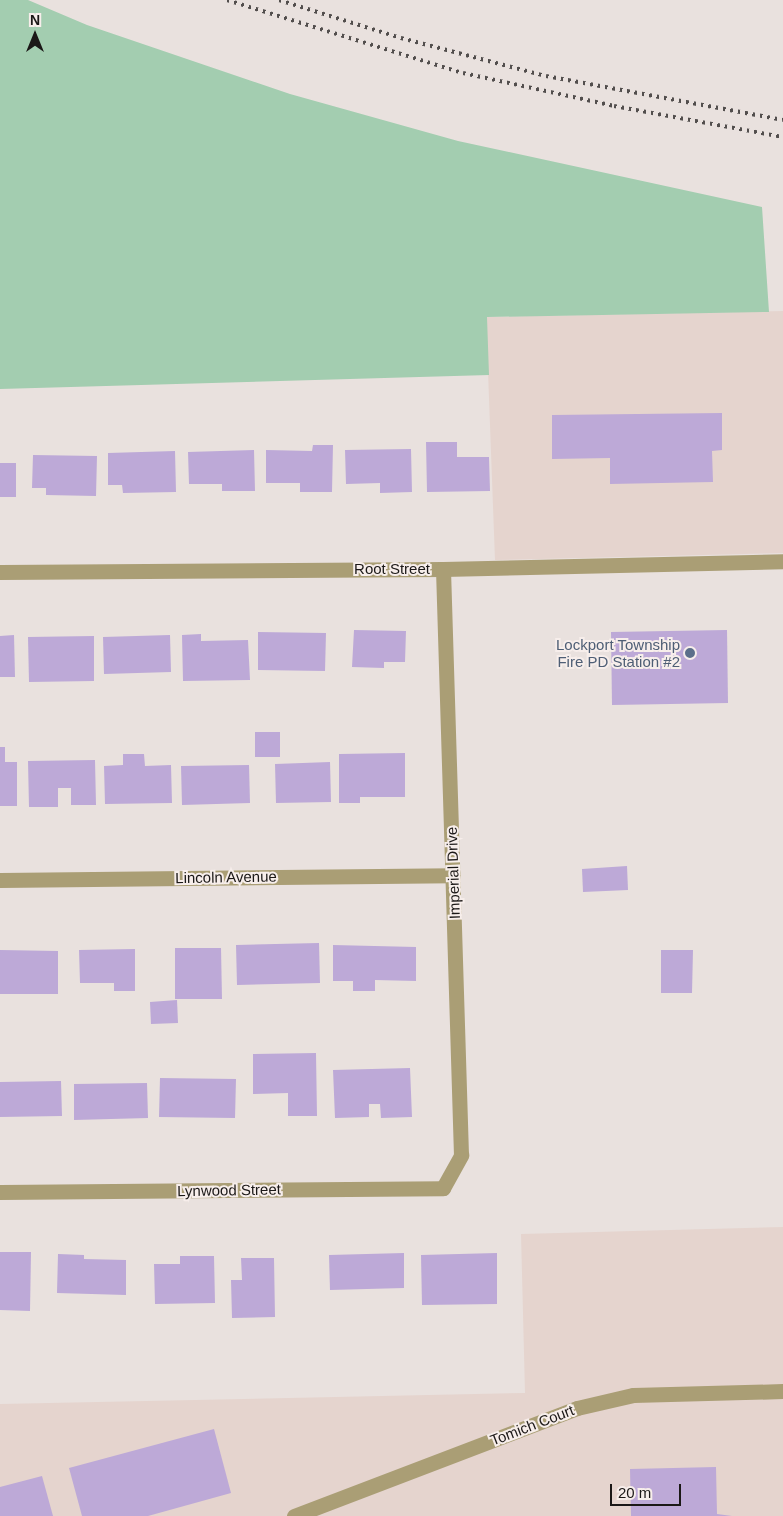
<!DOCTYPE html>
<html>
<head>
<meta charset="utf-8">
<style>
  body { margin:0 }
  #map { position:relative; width:783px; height:1516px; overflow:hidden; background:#e9e1de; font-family:Helvetica,sans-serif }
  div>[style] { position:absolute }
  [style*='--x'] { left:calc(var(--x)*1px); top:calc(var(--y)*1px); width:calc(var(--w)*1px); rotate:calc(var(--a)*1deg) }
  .built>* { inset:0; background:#e5d4ce }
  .green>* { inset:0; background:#a3cdb0 }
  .building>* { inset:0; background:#bda9d7 }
  .minor>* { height:15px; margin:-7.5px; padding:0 7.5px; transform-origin:7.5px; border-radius:7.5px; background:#aa9e75 }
  .rail>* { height:4px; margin-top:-2px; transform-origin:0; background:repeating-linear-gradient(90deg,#524e4d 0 2.5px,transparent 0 7.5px) }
  .dots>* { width:14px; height:14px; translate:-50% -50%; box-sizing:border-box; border:2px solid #f7eeeb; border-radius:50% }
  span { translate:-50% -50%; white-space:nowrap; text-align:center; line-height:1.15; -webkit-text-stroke:4px #f7eeeb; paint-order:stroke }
  .street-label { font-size:15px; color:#1b1817 }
  .service-label { font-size:15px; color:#4e5e75 }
  .right { translate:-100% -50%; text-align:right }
  .north { position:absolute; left:10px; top:10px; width:50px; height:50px; -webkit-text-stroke:4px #f7eeeb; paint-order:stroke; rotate:0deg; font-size:14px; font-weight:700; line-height:20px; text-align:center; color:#1b1817 }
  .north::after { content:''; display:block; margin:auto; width:18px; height:22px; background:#1b1817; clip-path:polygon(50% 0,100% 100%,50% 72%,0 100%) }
  .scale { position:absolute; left:610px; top:1484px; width:71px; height:22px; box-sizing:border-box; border:2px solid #1b1817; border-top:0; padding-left:6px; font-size:15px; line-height:18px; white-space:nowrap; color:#1b1817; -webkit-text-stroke:4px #f7eeeb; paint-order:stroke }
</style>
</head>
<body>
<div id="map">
  <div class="built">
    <i style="clip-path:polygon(783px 311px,783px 553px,495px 560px,486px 317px)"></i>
    <i style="clip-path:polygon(783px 1227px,783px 1516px,0 1516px,0 1404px,525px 1393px,521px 1234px)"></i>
  </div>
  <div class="green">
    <i style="clip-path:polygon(0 0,28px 0,87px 25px,290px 94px,458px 141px,762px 207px,769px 312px,487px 317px,489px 375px,0 389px)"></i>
  </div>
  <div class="building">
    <i style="clip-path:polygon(722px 413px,722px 450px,712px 451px,713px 482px,610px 484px,610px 458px,552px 459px,552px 415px)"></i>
    <i style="clip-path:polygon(426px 442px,457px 442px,457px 457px,489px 457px,490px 491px,427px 492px)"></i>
    <i style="clip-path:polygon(313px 445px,333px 445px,332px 492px,300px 492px,300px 483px,266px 483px,266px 450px,312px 451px)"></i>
    <i style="clip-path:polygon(411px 449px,412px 492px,380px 493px,380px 483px,346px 484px,345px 450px)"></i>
    <i style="clip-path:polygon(254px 450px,255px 491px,222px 491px,222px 484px,189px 484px,188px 452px)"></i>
    <i style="clip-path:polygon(175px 451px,176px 492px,123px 493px,122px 485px,108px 485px,108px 453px)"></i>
    <i style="clip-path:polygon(33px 455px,97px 456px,96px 496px,46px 495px,46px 488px,32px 488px)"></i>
    <i style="clip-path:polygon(0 463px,16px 463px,16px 497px,0 497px)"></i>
    <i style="clip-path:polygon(354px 630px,406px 631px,405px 662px,384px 662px,384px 668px,352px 667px)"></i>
    <i style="clip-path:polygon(727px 630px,728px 703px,612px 705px,611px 632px)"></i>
    <i style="clip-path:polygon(258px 632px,326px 633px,325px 671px,258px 670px)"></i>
    <i style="clip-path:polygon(201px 634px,201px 641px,248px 640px,250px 680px,183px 681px,182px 635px)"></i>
    <i style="clip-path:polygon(14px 635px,15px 677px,0 677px,0 636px)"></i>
    <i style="clip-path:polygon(170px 635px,171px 672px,104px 674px,103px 637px)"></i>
    <i style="clip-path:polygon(94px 636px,94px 681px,29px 682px,28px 637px)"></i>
    <i style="clip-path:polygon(255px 732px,280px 732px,280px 757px,255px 757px)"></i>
    <i style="clip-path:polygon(0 747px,5px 747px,5px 762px,17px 762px,17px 806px,0 806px)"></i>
    <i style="clip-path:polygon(405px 753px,405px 797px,360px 797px,360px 803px,339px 803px,339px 754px)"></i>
    <i style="clip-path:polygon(123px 754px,144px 754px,145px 766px,171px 765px,172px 803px,105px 804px,104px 766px,123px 765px)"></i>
    <i style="clip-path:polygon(95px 760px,96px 805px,71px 805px,71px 788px,58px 788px,58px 807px,29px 807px,28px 761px)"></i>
    <i style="clip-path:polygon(330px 762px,331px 802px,276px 803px,275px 764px)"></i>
    <i style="clip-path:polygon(249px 765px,250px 803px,182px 805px,181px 766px)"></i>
    <i style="clip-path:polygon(627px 866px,628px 890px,583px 892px,582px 869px)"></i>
    <i style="clip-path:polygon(319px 943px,320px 983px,237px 985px,236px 945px)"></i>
    <i style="clip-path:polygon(333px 945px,416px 947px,416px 981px,375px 980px,375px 991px,353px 991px,353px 981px,333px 981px)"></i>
    <i style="clip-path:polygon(175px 948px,221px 948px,222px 999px,175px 999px)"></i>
    <i style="clip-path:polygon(135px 949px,135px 991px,114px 991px,114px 983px,80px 983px,79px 950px)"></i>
    <i style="clip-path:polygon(0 950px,58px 951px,58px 994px,0 994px)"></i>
    <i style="clip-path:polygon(661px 950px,693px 950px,692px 993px,661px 993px)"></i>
    <i style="clip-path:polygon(177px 1000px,178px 1023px,151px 1024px,150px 1002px)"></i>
    <i style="clip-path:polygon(316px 1053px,317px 1116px,288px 1116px,288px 1093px,253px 1094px,253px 1054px)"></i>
    <i style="clip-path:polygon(410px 1068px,412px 1117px,381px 1118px,380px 1104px,369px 1104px,369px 1117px,335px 1118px,333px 1070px)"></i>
    <i style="clip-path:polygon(160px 1078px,236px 1079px,235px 1118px,159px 1117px)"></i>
    <i style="clip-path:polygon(61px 1081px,62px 1116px,0 1117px,0 1082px)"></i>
    <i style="clip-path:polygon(147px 1083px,148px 1118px,74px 1120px,74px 1084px)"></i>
    <i style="clip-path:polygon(0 1252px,31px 1252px,30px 1311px,0 1310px)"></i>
    <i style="clip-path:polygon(404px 1253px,404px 1288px,330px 1290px,329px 1255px)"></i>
    <i style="clip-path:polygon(497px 1253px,497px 1304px,422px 1305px,421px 1255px)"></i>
    <i style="clip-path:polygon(58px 1254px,84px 1255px,84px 1259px,126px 1260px,126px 1295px,57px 1293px)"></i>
    <i style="clip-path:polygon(180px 1256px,214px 1256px,215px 1303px,155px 1304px,154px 1264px,180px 1264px)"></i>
    <i style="clip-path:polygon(241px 1258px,274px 1258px,275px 1317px,232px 1318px,231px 1280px,242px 1280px)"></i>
    <i style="clip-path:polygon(214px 1429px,231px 1493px,148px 1516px,82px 1516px,69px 1468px)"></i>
    <i style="clip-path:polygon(716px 1467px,717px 1514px,732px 1516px,631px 1516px,630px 1469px)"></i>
    <i style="clip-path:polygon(42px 1476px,53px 1516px,0 1516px,0 1487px)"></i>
  </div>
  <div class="minor">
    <i style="--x:0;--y:572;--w:443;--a:-0.4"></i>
    <i style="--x:443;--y:569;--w:340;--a:-1.3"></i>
    <i style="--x:0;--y:880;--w:453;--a:-0.6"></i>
    <i style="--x:0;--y:1192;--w:443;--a:-0.5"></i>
    <i style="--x:443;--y:1188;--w:38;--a:-61"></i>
    <i style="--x:461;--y:1155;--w:586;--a:-91.76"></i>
    <i style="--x:294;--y:1516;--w:303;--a:-20.9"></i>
    <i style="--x:577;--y:1408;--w:57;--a:-13.1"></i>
    <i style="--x:633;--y:1395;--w:150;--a:-1.5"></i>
  </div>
  <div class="rail">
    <i style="--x:227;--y:0;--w:247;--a:17.2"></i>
    <i style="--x:463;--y:73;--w:155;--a:12.3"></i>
    <i style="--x:614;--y:106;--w:172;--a:10.4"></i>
    <i style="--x:279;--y:0;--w:128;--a:17.3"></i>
    <i style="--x:401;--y:38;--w:150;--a:14.7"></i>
    <i style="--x:546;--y:76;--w:241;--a:10.5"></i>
  </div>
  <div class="dots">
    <i style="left:690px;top:653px;background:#5c6f8a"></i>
  </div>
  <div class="street-label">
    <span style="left:392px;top:569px">Root Street</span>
    <span style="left:453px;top:873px;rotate:-92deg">Imperial Drive</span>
    <span style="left:226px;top:877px;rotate:-1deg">Lincoln Avenue</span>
    <span style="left:229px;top:1190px;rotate:-1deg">Lynwood Street</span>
    <span style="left:532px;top:1425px;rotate:-21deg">Tomich Court</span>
  </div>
  <div class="service-label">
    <span class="right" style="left:680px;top:653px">Lockport Township<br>Fire PD Station #2</span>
  </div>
  <div class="north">N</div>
  <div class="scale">20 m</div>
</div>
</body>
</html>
